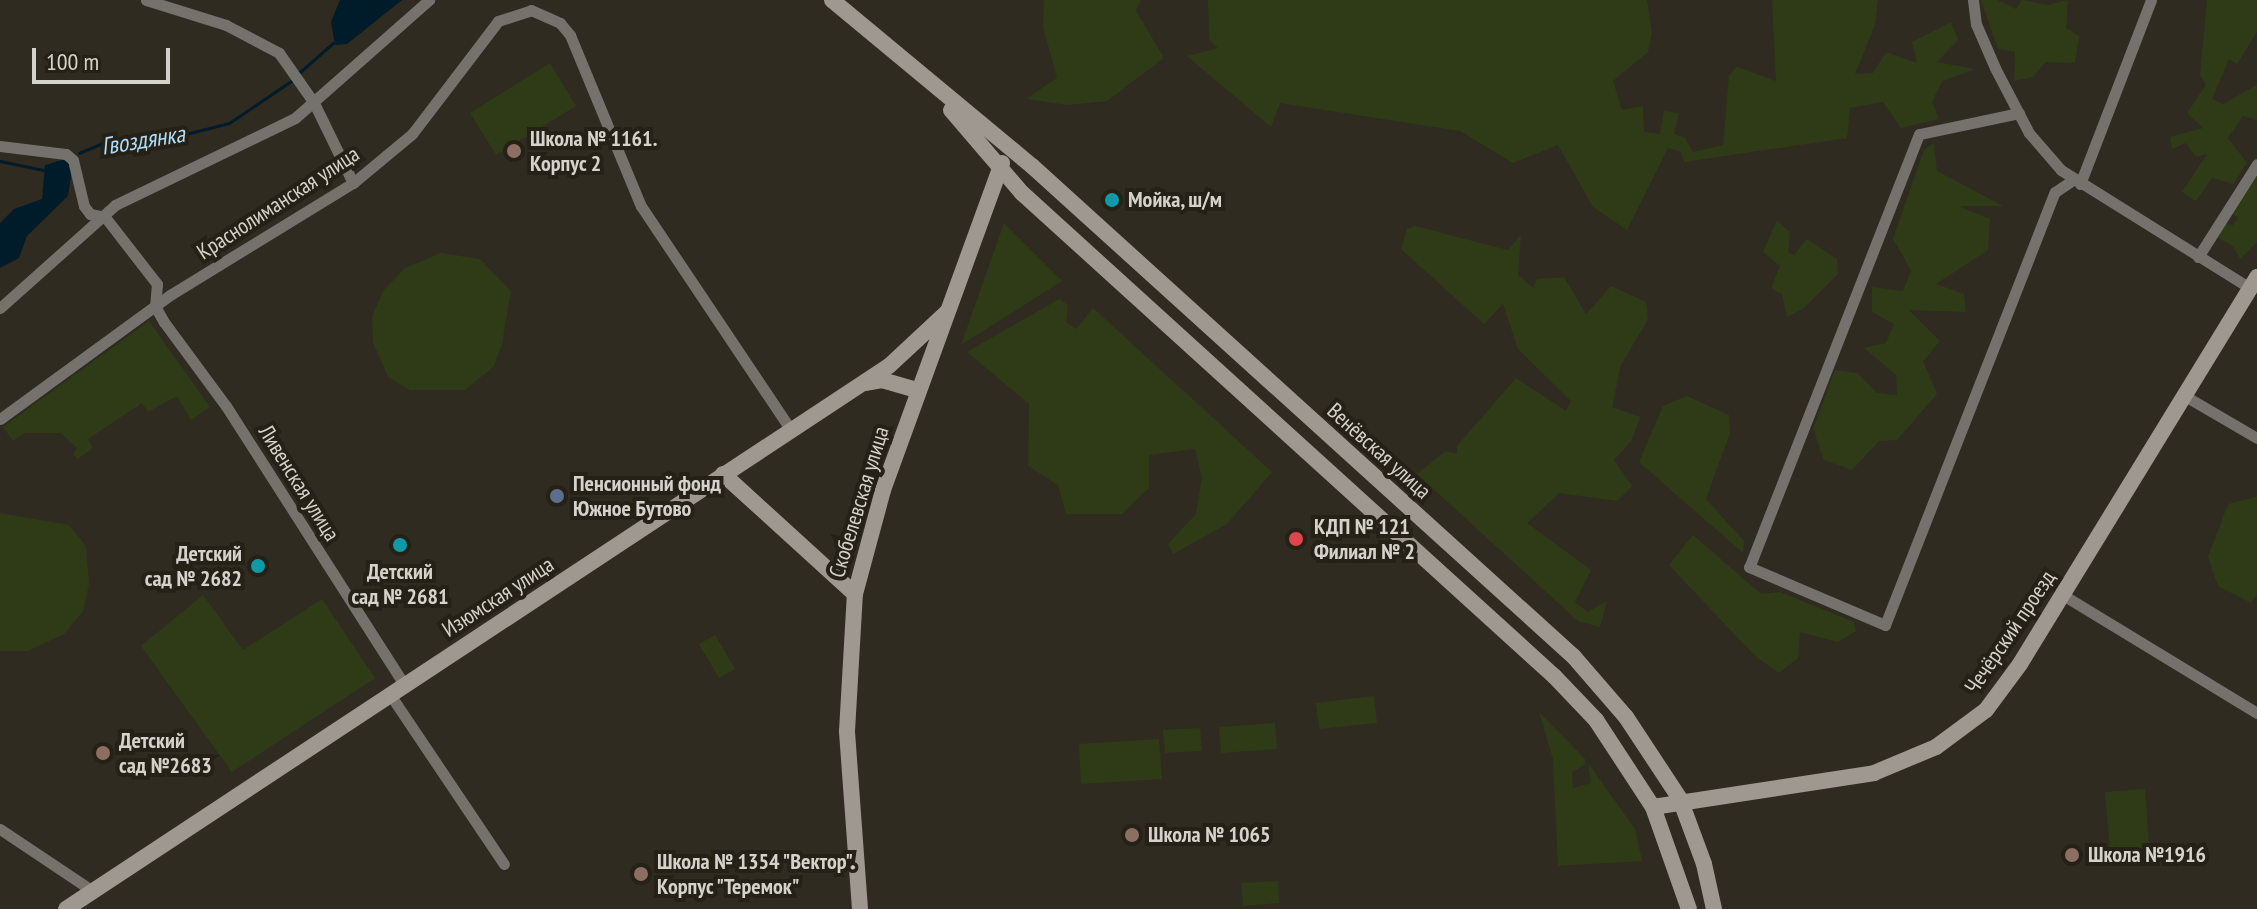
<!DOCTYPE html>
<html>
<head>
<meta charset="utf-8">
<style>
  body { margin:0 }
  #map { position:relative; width:2257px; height:909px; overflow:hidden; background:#2f2b21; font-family:"PT Sans Narrow",sans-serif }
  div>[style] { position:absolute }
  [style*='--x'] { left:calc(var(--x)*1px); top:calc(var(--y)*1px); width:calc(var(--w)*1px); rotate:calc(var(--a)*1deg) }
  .green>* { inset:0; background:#2f3b17 }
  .water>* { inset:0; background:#001b2a }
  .stream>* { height:3px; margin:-1.5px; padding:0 1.5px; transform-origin:1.5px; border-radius:1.5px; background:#001b2a }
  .street>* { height:11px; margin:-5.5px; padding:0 5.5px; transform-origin:5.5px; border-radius:5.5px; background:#75716d }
  .secondary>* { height:16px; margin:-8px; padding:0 8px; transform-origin:8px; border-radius:8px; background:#9f9891 }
  .dots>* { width:22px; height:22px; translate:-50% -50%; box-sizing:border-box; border:4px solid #252117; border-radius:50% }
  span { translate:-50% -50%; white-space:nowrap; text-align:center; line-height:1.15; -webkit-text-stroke:8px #252117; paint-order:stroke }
  .poi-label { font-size:22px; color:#d4d2cb; font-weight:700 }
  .left { translate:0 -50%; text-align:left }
  .right { translate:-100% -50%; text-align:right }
  .street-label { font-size:22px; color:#d4d2cb }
  .water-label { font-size:24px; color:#afdefa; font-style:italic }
  .scale { position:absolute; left:32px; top:48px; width:138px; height:36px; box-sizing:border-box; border:4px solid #d4d2cb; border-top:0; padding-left:10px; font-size:24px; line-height:28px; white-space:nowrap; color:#d4d2cb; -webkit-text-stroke:6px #252117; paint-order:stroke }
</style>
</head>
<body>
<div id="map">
  <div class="green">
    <i style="clip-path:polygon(1044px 0,1140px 0,1136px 11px,1164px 58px,1107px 101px,1068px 105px,1026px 99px,1057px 78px,1043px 27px)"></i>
    <i style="clip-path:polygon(1208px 0,1647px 0,1652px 33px,1648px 52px,1613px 81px,1622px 110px,1643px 106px,1644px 132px,1660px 134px,1664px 111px,1679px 113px,1674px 134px,1685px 138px,1693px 152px,1723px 145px,1729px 75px,1737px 67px,1776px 81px,1772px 0,1878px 0,1875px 25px,1855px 74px,1873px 73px,1886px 52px,1917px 63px,1912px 42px,1951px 22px,1958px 40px,1937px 62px,1975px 69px,1942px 81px,1932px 102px,1939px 119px,1901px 128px,1883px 102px,1850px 108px,1847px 138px,1684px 162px,1681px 152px,1668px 148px,1627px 230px,1593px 207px,1558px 145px,1513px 163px,1460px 131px,1280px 103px,1271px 127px,1187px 56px,1218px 48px,1209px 39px)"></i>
    <i style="clip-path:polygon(1981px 0,1997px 0,2016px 9px,2022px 0,2048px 5px,2068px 0,2066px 28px,2079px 36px,2075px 63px,2046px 62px,2033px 77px,2014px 81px,2015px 52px,1998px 49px)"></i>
    <i style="clip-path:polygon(2207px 0,2257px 0,2257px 32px,2237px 64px,2229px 59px,2212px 99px,2223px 104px,2257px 85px,2257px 120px,2243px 116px,2228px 138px,2247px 163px,2233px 184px,2212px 178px,2196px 201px,2182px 192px,2207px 154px,2196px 157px,2186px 143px,2172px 149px,2170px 137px,2203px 128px,2187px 113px,2206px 85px,2200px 75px)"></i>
    <i style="clip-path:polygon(550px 63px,576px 106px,496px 155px,470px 113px)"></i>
    <i style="clip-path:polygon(1934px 143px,1937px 171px,2003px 206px,1958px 206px,1990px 219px,1988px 250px,1936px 284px,1964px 294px,1966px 312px,1909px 310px,1940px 341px,1923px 361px,1937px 394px,1897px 440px,1879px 441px,1852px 470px,1824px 460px,1813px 429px,1835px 370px,1857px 373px,1877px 393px,1897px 395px,1896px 375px,1864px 348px,1886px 343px,1894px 324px,1872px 312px,1872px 287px,1903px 291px,1911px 270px,1893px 239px,1924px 150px)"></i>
    <i style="clip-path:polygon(2257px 175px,2257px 242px,2240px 259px,2233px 246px,2218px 238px,2224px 223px,2232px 226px,2238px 218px,2232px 214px)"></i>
    <i style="clip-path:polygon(1777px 220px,1790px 232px,1788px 253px,1794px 255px,1807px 239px,1837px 259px,1838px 274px,1804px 308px,1787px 317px,1782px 294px,1771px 288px,1780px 266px,1763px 252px)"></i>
    <i style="clip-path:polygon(1004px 223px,1062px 281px,961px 345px)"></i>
    <i style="clip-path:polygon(1415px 226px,1508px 250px,1521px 235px,1518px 275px,1533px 288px,1537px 279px,1564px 277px,1586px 314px,1611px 286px,1646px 302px,1648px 319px,1621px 365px,1612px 407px,1640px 417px,1632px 440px,1614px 460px,1632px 486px,1617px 501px,1559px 493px,1527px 523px,1591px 570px,1575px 602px,1588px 612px,1607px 601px,1600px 627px,1578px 621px,1417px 474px,1446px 451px,1457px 454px,1457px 446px,1516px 378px,1566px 411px,1571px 401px,1518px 349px,1503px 304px,1484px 324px,1401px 249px,1407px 229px)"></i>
    <i style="clip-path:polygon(441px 253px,480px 259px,511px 291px,502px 344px,494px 366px,465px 390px,410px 390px,388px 377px,373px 342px,372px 316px,384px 290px,405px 268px)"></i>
    <i style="clip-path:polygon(1059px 299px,1068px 305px,1066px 322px,1076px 329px,1093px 308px,1272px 472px,1227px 524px,1173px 554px,1168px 544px,1196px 514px,1202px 478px,1195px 449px,1149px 455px,1149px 488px,1122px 514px,1066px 514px,1058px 485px,1028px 466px,1029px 404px,967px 352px)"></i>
    <i style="clip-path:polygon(149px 321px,210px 407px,191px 420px,177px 396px,148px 412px,142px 403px,88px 439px,93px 447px,78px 459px,73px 454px,77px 448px,61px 433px,24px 433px,13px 441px,3px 427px)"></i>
    <i style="clip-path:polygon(1687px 396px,1729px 415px,1730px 433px,1706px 499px,1744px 541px,1743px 553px,1639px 462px,1663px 406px)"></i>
    <i style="clip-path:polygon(2257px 497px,2257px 594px,2251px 603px,2218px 586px,2208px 557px,2228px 504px)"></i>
    <i style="clip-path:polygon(0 513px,69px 525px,86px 546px,89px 584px,83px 611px,64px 634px,28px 651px,0 651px)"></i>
    <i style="clip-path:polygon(1693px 535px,1761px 594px,1780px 592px,1854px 622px,1856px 631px,1838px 642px,1800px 632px,1798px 658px,1779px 673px,1755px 656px,1669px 565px)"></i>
    <i style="clip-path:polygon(203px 595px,243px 650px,322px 599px,375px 678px,232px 772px,141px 646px)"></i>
    <i style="clip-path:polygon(715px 635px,735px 669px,719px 678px,699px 644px)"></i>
    <i style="clip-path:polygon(1374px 696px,1377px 723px,1319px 729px,1316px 703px)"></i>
    <i style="clip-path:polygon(1539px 712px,1585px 759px,1585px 765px,1572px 772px,1573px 788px,1591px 783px,1588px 763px,1635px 829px,1642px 861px,1558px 866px,1553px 759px)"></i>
    <i style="clip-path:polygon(1275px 723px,1277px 749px,1221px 753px,1219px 727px)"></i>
    <i style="clip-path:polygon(1200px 728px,1202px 751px,1165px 753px,1163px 730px)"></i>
    <i style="clip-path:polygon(1159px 739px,1162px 779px,1081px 784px,1079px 744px)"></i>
    <i style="clip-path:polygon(2145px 789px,2150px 858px,2111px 861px,2105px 792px)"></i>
    <i style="clip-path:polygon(1278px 881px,1279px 903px,1243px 906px,1241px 883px)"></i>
  </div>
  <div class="water">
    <i style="clip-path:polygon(340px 0,402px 0,347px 44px,335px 45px,331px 22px)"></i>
    <i style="clip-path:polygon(66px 159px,72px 169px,68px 196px,27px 236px,19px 258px,0 268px,0 223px,14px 209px,42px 199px,45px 165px)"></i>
  </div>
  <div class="stream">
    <i style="--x:300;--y:72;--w:44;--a:-41.3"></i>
    <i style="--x:79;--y:153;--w:34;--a:-23"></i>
    <i style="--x:110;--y:140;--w:48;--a:1.2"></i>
    <i style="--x:158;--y:141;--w:73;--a:-14.2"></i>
    <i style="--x:229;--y:123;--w:75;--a:-34.1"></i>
    <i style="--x:0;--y:161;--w:44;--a:11.8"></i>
  </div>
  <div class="street">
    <i style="--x:146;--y:0;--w:84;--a:17.4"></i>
    <i style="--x:226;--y:25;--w:60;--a:27.8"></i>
    <i style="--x:279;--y:53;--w:61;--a:55"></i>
    <i style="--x:314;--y:103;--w:89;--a:64"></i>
    <i style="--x:1973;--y:0;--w:24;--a:83"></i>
    <i style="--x:1976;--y:24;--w:48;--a:66.6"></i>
    <i style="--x:1995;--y:68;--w:73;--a:62.4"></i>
    <i style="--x:2029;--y:133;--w:49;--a:49.1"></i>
    <i style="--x:2061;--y:170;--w:223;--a:32"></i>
    <i style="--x:2019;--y:113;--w:102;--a:168.1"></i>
    <i style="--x:1919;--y:134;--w:465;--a:111.4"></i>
    <i style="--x:1749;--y:567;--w:148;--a:23.1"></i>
    <i style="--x:1885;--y:625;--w:465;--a:-68.6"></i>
    <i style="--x:2055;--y:192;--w:23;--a:-34"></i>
    <i style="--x:0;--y:146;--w:66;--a:6.9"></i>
    <i style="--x:66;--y:154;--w:9;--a:41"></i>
    <i style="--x:73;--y:160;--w:47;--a:76.6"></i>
    <i style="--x:84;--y:206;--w:10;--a:53"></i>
    <i style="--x:90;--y:214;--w:15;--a:11"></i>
    <i style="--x:105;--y:217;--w:85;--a:52.2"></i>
    <i style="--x:157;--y:284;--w:22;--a:95"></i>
    <i style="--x:155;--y:306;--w:18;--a:61"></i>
    <i style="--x:164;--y:322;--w:104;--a:53.6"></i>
    <i style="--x:226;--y:406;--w:330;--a:57.4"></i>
    <i style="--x:2080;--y:184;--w:197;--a:-68.9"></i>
    <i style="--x:2198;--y:257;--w:110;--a:-57.6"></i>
    <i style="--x:0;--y:308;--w:154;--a:-41.8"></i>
    <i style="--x:115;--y:205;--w:200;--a:-25.8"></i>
    <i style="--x:295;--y:118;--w:179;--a:-41.4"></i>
    <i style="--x:2185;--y:396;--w:83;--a:30.3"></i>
    <i style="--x:0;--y:419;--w:210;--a:-36.1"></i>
    <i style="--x:170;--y:295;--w:215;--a:-31.5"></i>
    <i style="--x:353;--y:183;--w:77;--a:-39.7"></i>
    <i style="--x:412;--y:134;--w:142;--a:-52.7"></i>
    <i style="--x:498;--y:21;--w:35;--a:-18"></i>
    <i style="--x:531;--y:10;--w:32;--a:24"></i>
    <i style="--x:560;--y:23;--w:16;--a:50"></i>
    <i style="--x:570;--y:35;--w:185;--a:67.5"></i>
    <i style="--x:641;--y:206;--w:270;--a:56.2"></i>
    <i style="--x:2063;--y:595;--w:227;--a:31.3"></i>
    <i style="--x:389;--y:693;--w:206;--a:56.1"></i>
    <i style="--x:0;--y:829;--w:110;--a:33.8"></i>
  </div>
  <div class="secondary">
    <i style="--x:832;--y:0;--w:260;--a:39.7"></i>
    <i style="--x:1032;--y:166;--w:731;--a:42.17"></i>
    <i style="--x:1574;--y:657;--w:79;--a:49.1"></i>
    <i style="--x:1626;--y:717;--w:98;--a:56.6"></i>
    <i style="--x:1680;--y:799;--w:69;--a:69.7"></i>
    <i style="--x:1704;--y:864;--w:46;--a:77.5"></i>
    <i style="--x:951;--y:110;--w:109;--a:49.5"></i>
    <i style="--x:1022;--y:193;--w:719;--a:42.24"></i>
    <i style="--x:1554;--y:676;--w:61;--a:46.3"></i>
    <i style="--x:1596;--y:720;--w:104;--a:56.8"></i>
    <i style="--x:1653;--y:807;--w:108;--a:70.6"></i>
    <i style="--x:865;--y:383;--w:17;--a:-10"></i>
    <i style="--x:882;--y:380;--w:37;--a:16"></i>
    <i style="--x:723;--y:474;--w:178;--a:42.3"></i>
    <i style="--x:1653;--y:807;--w:224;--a:-8.7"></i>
    <i style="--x:1874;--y:773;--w:67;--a:-22.8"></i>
    <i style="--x:1936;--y:747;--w:62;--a:-36.5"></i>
    <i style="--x:1986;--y:710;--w:57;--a:-53.5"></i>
    <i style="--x:2020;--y:664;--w:454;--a:-58.5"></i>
    <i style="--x:66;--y:909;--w:986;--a:-33.42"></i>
    <i style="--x:889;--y:366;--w:78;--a:-42.9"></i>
    <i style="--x:860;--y:909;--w:178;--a:-94.2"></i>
    <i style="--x:847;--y:731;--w:137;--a:-86.7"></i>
    <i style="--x:855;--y:594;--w:108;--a:-74.9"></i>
    <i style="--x:883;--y:490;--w:348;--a:-70"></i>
  </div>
  <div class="dots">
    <i style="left:514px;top:151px;background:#8d6e63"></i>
    <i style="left:1112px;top:200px;background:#0f9aa8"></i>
    <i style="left:557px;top:496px;background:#5c6f8a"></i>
    <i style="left:1296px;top:539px;background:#e0444e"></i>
    <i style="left:400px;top:545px;background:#0f9aa8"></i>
    <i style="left:258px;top:566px;background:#0f9aa8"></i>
    <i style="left:103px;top:753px;background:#8d6e63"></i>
    <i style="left:1132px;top:835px;background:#8d6e63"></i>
    <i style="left:2072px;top:855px;background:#8d6e63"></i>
    <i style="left:641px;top:874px;background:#8d6e63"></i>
  </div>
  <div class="poi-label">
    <span class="left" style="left:530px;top:151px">Школа № 1161.<br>Корпус 2</span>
    <span class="left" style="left:1128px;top:200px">Мойка, ш/м</span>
    <span class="left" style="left:573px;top:496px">Пенсионный фонд<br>Южное Бутово</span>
    <span class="left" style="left:1314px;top:539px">КДП № 121<br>Филиал № 2</span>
    <span class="right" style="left:242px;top:566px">Детский<br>сад № 2682</span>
    <span style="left:400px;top:584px">Детский<br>сад № 2681</span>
    <span class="left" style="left:119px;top:753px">Детский<br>сад №2683</span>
    <span class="left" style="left:1148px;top:835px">Школа № 1065</span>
    <span class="left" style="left:2088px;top:855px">Школа №1916</span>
    <span class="left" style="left:657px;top:874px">Школа № 1354 "Вектор".<br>Корпус "Теремок"</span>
  </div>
  <div class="street-label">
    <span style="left:278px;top:203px;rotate:-33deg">Краснолиманская улица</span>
    <span style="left:1379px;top:451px;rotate:42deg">Венёвская улица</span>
    <span style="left:299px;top:483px;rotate:58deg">Ливенская улица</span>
    <span style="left:859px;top:502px;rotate:-73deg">Скобелевская улица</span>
    <span style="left:498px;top:597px;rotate:-33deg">Изюмская улица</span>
    <span style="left:2010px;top:632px;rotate:-56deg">Чечёрский проезд</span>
  </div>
  <div class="water-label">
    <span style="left:143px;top:140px;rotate:-9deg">Гвоздянка</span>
  </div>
  <div class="scale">100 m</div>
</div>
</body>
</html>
